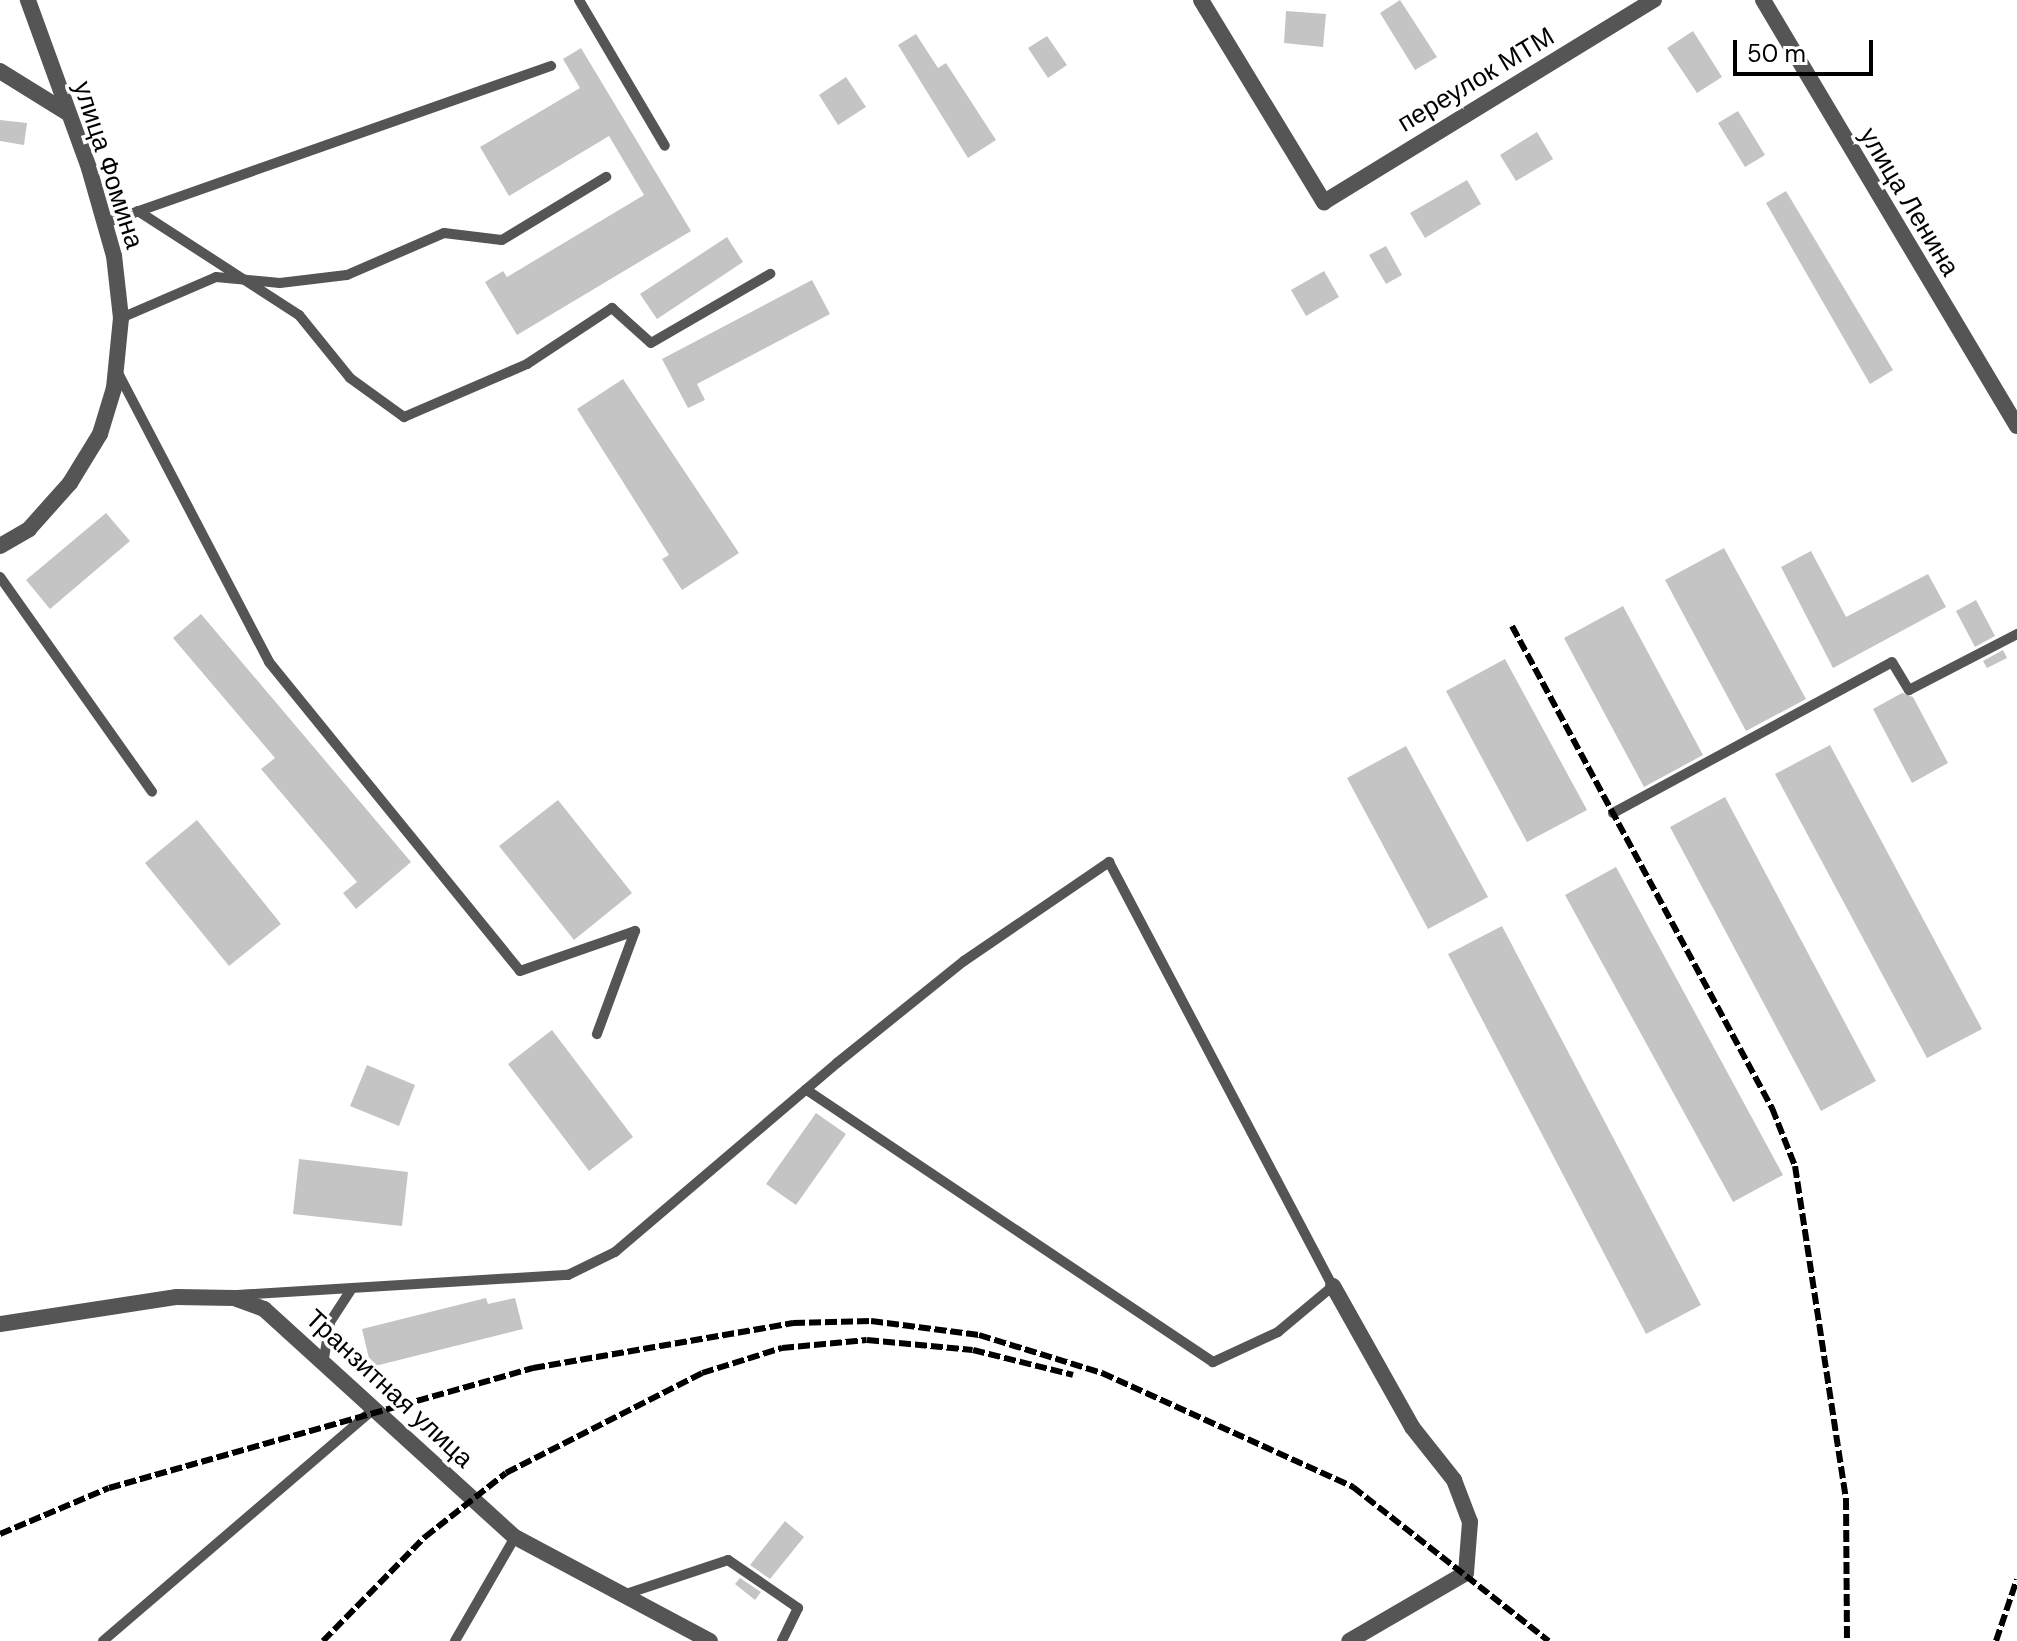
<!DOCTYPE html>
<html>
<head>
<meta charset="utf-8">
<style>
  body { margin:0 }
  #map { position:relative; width:2017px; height:1641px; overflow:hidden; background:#fff; font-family:"DM Sans",sans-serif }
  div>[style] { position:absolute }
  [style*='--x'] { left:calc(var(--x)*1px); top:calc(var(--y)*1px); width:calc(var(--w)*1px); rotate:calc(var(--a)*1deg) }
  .building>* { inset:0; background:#c4c4c4 }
  .service>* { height:10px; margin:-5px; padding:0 5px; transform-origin:5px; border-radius:5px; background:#555 }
  .minor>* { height:16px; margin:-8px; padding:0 8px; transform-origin:8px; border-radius:8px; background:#555 }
  .tertiary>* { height:16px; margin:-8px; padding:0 8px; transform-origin:8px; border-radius:8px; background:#555 }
  .rail>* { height:6px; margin-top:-3px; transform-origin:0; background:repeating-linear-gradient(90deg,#000 0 12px,transparent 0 16px) }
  span { translate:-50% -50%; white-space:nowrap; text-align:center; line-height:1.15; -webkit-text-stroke:7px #fff; paint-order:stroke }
  .street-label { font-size:26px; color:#000 }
  .scale { position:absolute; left:1733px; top:40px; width:140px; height:36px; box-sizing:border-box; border:4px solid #000; border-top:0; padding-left:10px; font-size:24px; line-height:28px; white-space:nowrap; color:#000; -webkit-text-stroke:6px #fff; paint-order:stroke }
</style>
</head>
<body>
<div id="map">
  <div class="building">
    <i style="clip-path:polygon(1400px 0,1437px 57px,1415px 70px,1380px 13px)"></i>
    <i style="clip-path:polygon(1286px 11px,1326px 14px,1323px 47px,1284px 43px)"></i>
    <i style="clip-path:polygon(1693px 31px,1722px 77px,1697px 93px,1667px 48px)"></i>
    <i style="clip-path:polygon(916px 34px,938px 68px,946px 63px,996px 140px,968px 158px,898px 45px)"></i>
    <i style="clip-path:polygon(1047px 36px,1067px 65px,1048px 78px,1028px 48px)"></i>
    <i style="clip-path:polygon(581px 48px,691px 231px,517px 335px,485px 282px,503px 271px,507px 277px,644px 195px,609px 136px,509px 196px,480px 147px,580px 88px,563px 59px)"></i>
    <i style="clip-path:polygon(846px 77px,866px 107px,838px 125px,819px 95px)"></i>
    <i style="clip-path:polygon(1738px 111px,1765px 155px,1745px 167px,1718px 123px)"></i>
    <i style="clip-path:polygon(0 120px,27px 123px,24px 145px,0 141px)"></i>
    <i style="clip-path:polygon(1537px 132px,1553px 159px,1516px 181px,1500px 155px)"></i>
    <i style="clip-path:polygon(1467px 180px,1481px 204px,1425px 238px,1410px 213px)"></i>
    <i style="clip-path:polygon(1786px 191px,1893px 370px,1870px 384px,1766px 203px)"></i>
    <i style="clip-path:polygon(727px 237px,743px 262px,657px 319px,640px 294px)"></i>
    <i style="clip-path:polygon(1386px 246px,1402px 275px,1386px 284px,1369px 255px)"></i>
    <i style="clip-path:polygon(1324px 271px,1339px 297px,1306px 316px,1291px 290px)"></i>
    <i style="clip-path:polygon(812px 280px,830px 314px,697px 384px,705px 400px,688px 408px,662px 359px)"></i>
    <i style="clip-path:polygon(623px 379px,739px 553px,682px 590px,662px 559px,669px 555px,577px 409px)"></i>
    <i style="clip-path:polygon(106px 513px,130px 541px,50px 609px,26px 580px)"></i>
    <i style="clip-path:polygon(1724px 548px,1806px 699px,1746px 731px,1665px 580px)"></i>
    <i style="clip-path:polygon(1811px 551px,1846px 617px,1928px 574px,1946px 607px,1833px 668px,1781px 567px)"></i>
    <i style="clip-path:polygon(1976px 600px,1995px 636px,1975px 647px,1956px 611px)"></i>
    <i style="clip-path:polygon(1623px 606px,1703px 755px,1644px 787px,1564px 638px)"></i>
    <i style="clip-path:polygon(201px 614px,411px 862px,356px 909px,343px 893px,357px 882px,261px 769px,275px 758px,173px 638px)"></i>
    <i style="clip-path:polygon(2003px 650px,2007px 658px,1987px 668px,1983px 661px)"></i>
    <i style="clip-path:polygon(1505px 659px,1587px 810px,1527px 842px,1446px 691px)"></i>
    <i style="clip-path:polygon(1902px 693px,1913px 697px,1948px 763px,1912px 783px,1873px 709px)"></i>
    <i style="clip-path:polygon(1830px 745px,1982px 1029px,1927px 1058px,1775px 774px)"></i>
    <i style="clip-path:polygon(1406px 746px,1488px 897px,1428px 929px,1347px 778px)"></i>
    <i style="clip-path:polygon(1725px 797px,1876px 1081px,1821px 1111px,1670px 827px)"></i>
    <i style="clip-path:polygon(558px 800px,632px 893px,574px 940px,499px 846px)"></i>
    <i style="clip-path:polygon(197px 820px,281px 924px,229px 966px,145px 863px)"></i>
    <i style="clip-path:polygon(1616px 867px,1783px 1175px,1733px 1202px,1565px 895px)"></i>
    <i style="clip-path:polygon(1502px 926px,1701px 1305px,1646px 1334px,1448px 954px)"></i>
    <i style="clip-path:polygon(552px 1030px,633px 1137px,589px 1171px,508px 1064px)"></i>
    <i style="clip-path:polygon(367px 1065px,415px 1085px,399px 1126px,350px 1106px)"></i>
    <i style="clip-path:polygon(816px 1113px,846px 1134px,796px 1205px,766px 1184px)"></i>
    <i style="clip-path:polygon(299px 1159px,408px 1172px,402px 1226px,293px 1214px)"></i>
    <i style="clip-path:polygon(486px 1298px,488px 1304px,515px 1298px,523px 1329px,371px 1367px,362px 1329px)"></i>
    <i style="clip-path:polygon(785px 1521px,804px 1537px,770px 1579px,750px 1565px)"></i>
    <i style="clip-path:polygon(740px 1578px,761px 1592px,755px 1600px,735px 1584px)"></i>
  </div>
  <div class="service">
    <i style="--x:579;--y:0;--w:169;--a:59.5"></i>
    <i style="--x:138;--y:211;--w:192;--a:32.9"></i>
    <i style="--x:299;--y:315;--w:81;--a:51"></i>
    <i style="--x:350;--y:378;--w:67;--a:35.8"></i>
    <i style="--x:404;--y:417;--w:134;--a:-23.3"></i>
    <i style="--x:527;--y:364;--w:102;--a:-33.4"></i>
    <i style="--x:612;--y:308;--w:52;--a:41.9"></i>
    <i style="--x:651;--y:343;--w:138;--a:-30.1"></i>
    <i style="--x:105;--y:223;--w:473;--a:-19.4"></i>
    <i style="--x:121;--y:318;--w:103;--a:-23.3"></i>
    <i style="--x:216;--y:277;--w:64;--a:5.4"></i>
    <i style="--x:280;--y:283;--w:67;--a:-6.8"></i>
    <i style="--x:347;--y:275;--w:106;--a:-23.4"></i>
    <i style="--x:444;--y:233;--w:58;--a:6.9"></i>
    <i style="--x:502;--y:240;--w:122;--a:-31.2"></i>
    <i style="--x:117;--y:371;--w:328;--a:62.4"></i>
    <i style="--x:269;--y:662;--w:398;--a:50.9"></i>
    <i style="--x:520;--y:971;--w:122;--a:-19.2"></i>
    <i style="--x:635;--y:931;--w:110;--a:110.3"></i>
    <i style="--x:0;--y:577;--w:263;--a:54.7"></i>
    <i style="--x:1613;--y:813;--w:317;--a:-28.4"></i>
    <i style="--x:1892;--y:662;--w:33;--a:59"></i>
    <i style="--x:1909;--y:690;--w:122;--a:-27.4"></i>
    <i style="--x:237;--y:1295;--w:332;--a:-3.5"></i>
    <i style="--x:568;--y:1275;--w:52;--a:-26.1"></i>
    <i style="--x:615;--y:1252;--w:292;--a:-40.4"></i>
    <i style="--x:837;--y:1063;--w:163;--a:-38.8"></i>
    <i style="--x:964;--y:961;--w:176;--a:-34.3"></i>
    <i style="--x:1109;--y:862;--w:480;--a:62.2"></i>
    <i style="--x:1333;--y:1286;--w:72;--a:140.1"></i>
    <i style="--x:1278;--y:1332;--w:72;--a:155.2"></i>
    <i style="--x:1213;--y:1362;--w:490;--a:-146.2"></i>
    <i style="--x:323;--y:1364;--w:43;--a:-80.5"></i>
    <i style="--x:330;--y:1322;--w:37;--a:-57"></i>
    <i style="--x:623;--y:1595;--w:111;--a:-18.4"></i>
    <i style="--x:728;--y:1560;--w:85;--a:34.4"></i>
    <i style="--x:798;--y:1608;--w:37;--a:116"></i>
    <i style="--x:103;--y:1641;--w:357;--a:-40.6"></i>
    <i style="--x:455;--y:1641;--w:120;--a:-60"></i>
  </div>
  <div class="minor">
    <i style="--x:1201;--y:0;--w:237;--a:58.7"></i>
    <i style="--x:1324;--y:202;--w:387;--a:-31.5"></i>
    <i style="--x:0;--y:71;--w:78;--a:31.8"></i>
    <i style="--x:1333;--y:1286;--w:162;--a:60.7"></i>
    <i style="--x:1412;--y:1427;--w:68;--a:51.6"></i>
    <i style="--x:1454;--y:1480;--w:45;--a:69.1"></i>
    <i style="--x:1470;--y:1522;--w:51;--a:94.5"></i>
    <i style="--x:1466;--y:1573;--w:135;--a:149.8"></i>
  </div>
  <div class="tertiary">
    <i style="--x:1763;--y:0;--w:496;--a:59.2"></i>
    <i style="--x:0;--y:546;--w:34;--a:-30"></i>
    <i style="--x:29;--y:529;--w:62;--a:-48.3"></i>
    <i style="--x:70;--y:483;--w:57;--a:-58.5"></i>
    <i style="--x:100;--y:434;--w:48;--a:-73.1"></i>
    <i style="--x:114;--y:388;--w:70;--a:-84.3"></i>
    <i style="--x:121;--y:318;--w:62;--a:-96.4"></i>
    <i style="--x:114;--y:256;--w:91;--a:-105.9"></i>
    <i style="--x:89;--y:168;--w:179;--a:-110"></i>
    <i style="--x:0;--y:1324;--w:179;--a:-8.7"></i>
    <i style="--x:177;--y:1297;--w:57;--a:1"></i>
    <i style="--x:234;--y:1298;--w:32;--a:20"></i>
    <i style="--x:264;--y:1309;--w:339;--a:42.3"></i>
    <i style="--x:515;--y:1537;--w:221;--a:28.1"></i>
  </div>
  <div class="rail">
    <i style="--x:1512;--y:626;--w:548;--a:61.66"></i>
    <i style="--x:1772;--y:1108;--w:62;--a:68.4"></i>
    <i style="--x:1795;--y:1166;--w:336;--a:81.3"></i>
    <i style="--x:1846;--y:1498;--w:143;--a:89.6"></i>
    <i style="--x:0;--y:1534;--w:118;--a:-22.9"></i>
    <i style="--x:109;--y:1488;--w:441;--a:-15.8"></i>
    <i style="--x:533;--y:1368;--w:264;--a:-9.8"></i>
    <i style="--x:793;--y:1323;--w:78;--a:-1.5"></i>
    <i style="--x:871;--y:1321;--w:109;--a:7.4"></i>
    <i style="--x:979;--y:1335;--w:129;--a:17.2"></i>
    <i style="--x:1102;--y:1373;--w:276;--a:24.4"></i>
    <i style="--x:1353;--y:1487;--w:249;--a:38.2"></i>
    <i style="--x:323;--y:1641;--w:146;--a:-45.6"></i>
    <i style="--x:425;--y:1537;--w:103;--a:-38.3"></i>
    <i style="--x:506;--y:1473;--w:220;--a:-27"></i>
    <i style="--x:702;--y:1373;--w:84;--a:-17.4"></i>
    <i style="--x:782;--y:1348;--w:85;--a:-5.4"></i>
    <i style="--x:867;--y:1340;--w:106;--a:5.4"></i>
    <i style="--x:973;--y:1350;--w:103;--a:14"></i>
    <i style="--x:1996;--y:1641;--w:65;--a:-71.3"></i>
  </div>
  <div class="street-label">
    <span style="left:1476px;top:80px;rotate:-31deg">переулок МТМ</span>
    <span style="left:108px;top:165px;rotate:72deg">улица Фомина</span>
    <span style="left:1909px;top:202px;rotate:59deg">улица Ленина</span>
    <span style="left:389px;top:1389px;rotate:43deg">Транзитная улица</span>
  </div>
  <div class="scale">50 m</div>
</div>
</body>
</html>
